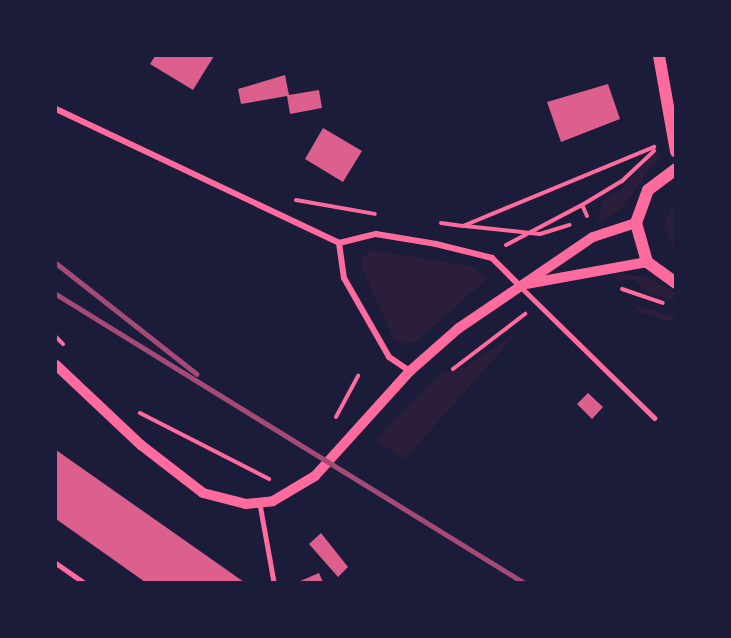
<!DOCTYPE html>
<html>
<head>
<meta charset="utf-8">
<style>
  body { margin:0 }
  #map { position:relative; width:731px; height:638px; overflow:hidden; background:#1b1b3a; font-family:Barlow,sans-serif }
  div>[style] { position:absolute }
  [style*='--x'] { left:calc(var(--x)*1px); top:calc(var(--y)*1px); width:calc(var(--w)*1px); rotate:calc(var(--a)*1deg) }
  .green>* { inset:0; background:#2a1e3b }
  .building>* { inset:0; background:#dd5f8e }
  .path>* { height:4px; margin:-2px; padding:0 2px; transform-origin:2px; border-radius:2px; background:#ff6b9d }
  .service>* { height:4.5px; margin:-2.25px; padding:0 2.25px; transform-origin:2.25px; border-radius:2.25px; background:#ff6b9d }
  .minor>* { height:6px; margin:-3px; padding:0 3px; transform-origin:3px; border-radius:3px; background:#ff6b9d }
  .tertiary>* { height:10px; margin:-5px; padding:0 5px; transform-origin:5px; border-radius:5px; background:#ff6b9d }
  .secondary>* { height:12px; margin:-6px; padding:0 6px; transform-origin:6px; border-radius:6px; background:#ff6b9d }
  .rail>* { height:4.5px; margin:-2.25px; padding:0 2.25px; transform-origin:2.25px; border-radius:2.25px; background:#a44b75 }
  span { translate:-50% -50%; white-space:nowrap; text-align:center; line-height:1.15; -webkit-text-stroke:4.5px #1b1b3a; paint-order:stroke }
  .frame { position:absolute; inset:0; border:57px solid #1b1b3a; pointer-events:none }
</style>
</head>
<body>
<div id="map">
  <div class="green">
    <i style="clip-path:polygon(654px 153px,661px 154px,621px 209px,598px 223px,602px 201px,623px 188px)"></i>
    <i style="clip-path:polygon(675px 201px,675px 251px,663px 225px)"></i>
    <i style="clip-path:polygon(371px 250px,471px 266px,488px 278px,417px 341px,406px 344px,394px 340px,362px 268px,361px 259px)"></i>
    <i style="clip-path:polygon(614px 274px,643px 276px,675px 292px,675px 301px,642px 290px,635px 279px,618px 281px)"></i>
    <i style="clip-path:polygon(630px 303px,675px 317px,675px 323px,641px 313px)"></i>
    <i style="clip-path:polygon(519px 331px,405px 459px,375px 440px,442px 372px,465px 367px)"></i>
  </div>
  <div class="building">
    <i style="clip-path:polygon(155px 56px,214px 56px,193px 90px,150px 64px)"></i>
    <i style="clip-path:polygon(285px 75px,289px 95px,319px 90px,322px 108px,290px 114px,287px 96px,241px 104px,238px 89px)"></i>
    <i style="clip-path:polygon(608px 84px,620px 119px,561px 142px,547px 102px)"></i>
    <i style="clip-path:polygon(323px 128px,362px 151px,343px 182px,305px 159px)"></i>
    <i style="clip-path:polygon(588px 393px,603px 407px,592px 419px,577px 404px)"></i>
    <i style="clip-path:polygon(56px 450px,244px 582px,145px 582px,56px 519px)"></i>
    <i style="clip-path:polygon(321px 533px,348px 567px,338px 577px,309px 544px)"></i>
    <i style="clip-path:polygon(319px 573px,323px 582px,298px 582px)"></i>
  </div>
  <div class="path">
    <i style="--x:296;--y:200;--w:80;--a:10"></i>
    <i style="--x:587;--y:216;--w:12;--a:-114"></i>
    <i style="--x:582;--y:205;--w:47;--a:-31"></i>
    <i style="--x:622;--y:181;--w:44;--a:-43.2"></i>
    <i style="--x:441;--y:223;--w:22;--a:8"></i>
    <i style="--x:463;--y:226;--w:207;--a:-22.5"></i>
    <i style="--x:465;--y:226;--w:75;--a:6.1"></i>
    <i style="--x:540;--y:234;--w:31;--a:-17"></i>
    <i style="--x:506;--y:245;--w:86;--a:-27.8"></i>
    <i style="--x:622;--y:289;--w:43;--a:18.9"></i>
    <i style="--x:56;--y:337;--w:10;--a:45"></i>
    <i style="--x:453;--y:369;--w:91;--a:-37.4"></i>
    <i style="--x:140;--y:413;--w:145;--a:27.1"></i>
    <i style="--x:336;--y:417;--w:47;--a:-61.8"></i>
  </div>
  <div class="service">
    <i style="--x:521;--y:287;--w:187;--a:44.4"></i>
    <i style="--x:260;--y:504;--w:79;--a:79.8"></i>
    <i style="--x:56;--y:563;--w:33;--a:35"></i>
  </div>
  <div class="minor">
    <i style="--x:56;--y:109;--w:313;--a:25.3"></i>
    <i style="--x:339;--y:243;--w:38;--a:-14"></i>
    <i style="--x:376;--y:234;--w:61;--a:9.5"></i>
    <i style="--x:436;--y:244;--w:58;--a:14"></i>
    <i style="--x:492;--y:258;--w:38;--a:45"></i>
    <i style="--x:339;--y:243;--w:35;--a:82"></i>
    <i style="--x:344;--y:278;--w:91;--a:60.3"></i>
    <i style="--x:389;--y:357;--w:25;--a:34"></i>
  </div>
  <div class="tertiary">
    <i style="--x:526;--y:284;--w:123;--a:-10.3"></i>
    <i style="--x:56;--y:365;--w:117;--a:43.3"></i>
    <i style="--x:141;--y:445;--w:78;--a:37.7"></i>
    <i style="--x:203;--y:493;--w:44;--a:14.3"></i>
    <i style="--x:246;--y:504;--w:27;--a:-6"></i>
    <i style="--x:273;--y:501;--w:49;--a:-30.8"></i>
    <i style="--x:315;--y:476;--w:142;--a:-47.9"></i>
    <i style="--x:410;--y:371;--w:65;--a:-41.3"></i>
    <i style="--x:459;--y:328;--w:162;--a:-34.2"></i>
    <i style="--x:593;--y:237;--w:45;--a:-18"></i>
  </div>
  <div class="secondary">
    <i style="--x:659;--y:56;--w:97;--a:79.9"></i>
    <i style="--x:676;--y:169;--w:35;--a:143"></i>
    <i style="--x:648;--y:190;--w:35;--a:110"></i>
    <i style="--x:636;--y:223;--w:41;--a:74.2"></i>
    <i style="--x:647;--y:262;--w:36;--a:36"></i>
  </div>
  <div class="rail">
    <i style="--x:56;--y:263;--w:179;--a:38.2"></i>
    <i style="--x:56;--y:294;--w:549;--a:31.66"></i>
  </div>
  <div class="frame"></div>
</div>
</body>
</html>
